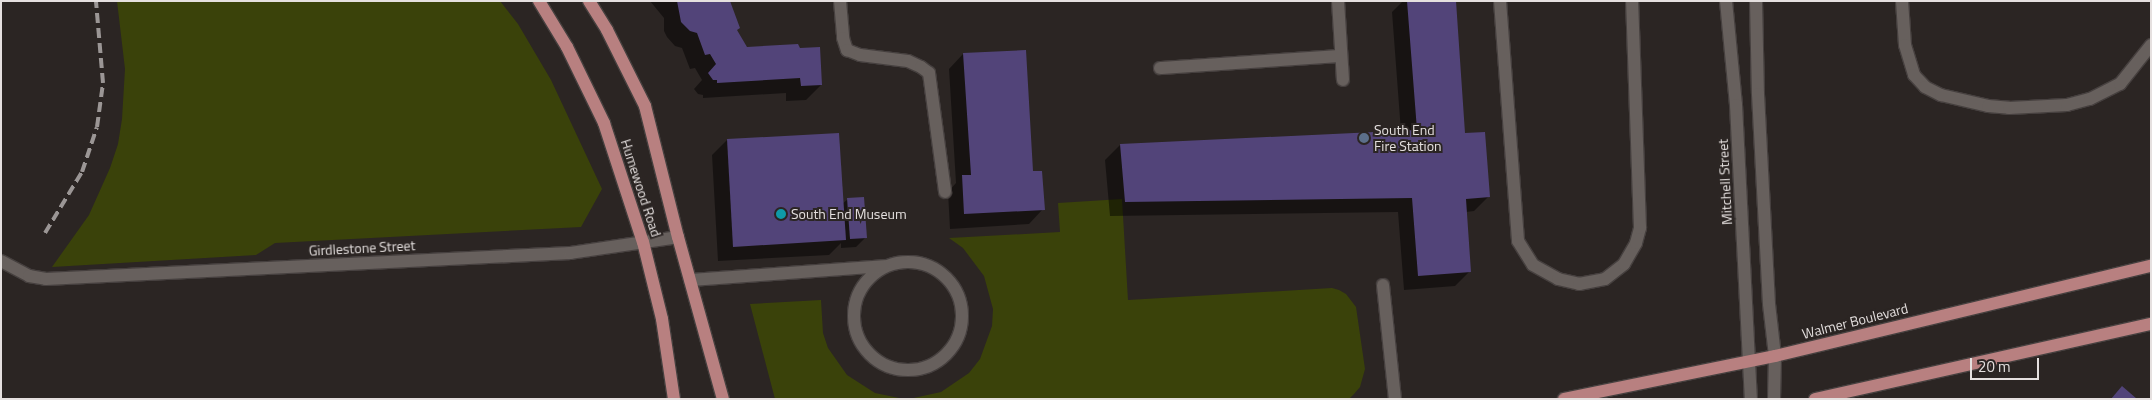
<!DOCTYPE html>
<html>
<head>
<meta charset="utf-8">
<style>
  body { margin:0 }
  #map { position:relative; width:2152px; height:400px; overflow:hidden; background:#2b2523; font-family:"Titillium Web",sans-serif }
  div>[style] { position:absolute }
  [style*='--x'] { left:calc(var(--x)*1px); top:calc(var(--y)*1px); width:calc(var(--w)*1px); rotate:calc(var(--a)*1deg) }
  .green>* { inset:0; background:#3a420a }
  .shadow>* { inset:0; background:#0007 }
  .building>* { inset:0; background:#524479 }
  .roads { filter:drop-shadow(1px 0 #46403f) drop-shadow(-1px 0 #46403f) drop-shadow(0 1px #46403f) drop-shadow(0 -1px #46403f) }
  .minor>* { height:12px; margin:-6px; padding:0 6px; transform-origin:6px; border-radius:6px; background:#67605d }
  .minor>.ring { margin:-6px; padding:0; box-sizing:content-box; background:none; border:12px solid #67605d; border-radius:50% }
  .major>* { height:12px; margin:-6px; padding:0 6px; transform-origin:6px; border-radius:6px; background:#b88080 }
  .rail>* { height:4px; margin-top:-2px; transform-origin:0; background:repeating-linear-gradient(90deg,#9b9695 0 10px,transparent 0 15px) }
  .dots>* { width:14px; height:14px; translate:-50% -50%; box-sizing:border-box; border:2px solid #2b2523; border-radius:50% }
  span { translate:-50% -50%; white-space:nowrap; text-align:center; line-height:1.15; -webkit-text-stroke:4px #2b2523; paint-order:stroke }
  .poi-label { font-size:14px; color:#e5e0df }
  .left { translate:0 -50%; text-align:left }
  .street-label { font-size:14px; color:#e5e0df }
  .frame { position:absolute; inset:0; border:2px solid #e5e0df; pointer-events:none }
  .scale { position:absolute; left:1970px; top:358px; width:69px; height:22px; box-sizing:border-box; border:2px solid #e5e0df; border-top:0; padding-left:6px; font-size:15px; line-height:18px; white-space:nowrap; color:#e5e0df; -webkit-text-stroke:4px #2b2523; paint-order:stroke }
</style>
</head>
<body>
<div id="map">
  <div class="green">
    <i style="clip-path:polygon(117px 1px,500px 1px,518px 24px,551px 80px,602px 189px,581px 227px,275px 243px,256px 255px,52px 267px,89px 215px,110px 168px,118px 144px,122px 119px,125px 69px)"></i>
    <i style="clip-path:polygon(1122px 199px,1128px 300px,1332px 288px,1339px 290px,1346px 294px,1356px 307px,1365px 369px,1360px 387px,1354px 394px,1349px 399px,909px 399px,941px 392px,969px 373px,980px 359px,992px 326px,993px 309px,984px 276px,963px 248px,949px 238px,1060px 232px,1058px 203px)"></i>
    <i style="clip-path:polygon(821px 300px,823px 333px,828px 348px,847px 375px,875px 393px,904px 399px,775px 399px,750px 304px)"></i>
  </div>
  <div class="shadow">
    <i style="clip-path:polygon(650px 1px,728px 1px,736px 30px,747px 48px,821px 85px,806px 100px,786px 101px,786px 93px,703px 98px,703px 95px,698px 94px,694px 89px,702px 80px,695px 68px,690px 69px,682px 48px,675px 46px,667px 37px,664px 31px,664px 18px)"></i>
    <i style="clip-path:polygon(1403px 1px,1454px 1px,1464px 134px,1489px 196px,1474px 211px,1466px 212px,1470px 271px,1455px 286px,1404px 290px,1398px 212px,1110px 216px,1105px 160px,1120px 145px,1401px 132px,1392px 12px)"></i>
    <i style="clip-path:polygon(963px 54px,1032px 173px,1043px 209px,1029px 224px,950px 229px,948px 192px,956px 183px,949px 69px)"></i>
    <i style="clip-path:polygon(727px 140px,842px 204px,848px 199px,865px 238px,856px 247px,841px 248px,841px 243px,829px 255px,718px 261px,712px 155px)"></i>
  </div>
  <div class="building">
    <i style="clip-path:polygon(677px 1px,730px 1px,740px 28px,737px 30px,747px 47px,798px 44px,800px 48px,820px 47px,822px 85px,801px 86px,800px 78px,717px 83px,717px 80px,713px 80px,708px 73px,716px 64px,710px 54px,705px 55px,697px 33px,690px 31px,681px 22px)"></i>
    <i style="clip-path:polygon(1407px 1px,1456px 1px,1465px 133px,1485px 132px,1490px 197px,1466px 199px,1471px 272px,1418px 276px,1412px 198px,1125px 202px,1120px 144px,1417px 130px)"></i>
    <i style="clip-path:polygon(1026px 50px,1033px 171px,1042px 171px,1045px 210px,964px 214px,962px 175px,971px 175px,963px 53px)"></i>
    <i style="clip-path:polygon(839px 133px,846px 240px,733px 247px,727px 139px)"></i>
    <i style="clip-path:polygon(864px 197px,867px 238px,850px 239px,847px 198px)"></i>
    <i style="clip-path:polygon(2122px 386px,2137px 399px,2111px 399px)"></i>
  </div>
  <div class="roads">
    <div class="minor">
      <i style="--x:840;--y:1;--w:37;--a:85"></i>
      <i style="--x:843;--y:38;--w:13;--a:72"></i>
      <i style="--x:847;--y:50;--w:14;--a:21"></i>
      <i style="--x:860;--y:55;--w:48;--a:7.1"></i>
      <i style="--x:908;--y:61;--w:14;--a:25"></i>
      <i style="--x:921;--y:67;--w:10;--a:37"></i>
      <i style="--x:929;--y:73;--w:120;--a:82.3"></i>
      <i style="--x:1338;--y:1;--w:79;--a:86.4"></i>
      <i style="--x:1500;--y:1;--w:241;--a:85.7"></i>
      <i style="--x:1518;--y:241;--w:28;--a:58"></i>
      <i style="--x:1533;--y:265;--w:29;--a:29"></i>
      <i style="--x:1558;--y:279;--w:22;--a:13"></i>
      <i style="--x:1579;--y:284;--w:26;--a:-11"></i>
      <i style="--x:1605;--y:279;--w:24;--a:-38"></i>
      <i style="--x:1624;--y:264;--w:24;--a:-60"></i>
      <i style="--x:1636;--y:243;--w:16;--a:-75"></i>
      <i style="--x:1640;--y:228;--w:227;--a:-92"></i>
      <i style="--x:1726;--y:1;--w:104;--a:84.5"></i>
      <i style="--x:1736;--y:105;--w:294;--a:87.1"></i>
      <i style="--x:1756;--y:1;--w:93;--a:88.8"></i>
      <i style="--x:1758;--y:94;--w:210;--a:87"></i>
      <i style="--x:1769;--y:304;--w:52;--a:83.4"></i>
      <i style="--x:1775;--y:356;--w:43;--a:91.3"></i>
      <i style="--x:1902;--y:1;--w:44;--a:86.1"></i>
      <i style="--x:1905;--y:45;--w:31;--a:73"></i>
      <i style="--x:1914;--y:75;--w:16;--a:47"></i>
      <i style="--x:1925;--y:87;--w:18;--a:27"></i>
      <i style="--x:1941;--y:95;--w:48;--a:13.2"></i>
      <i style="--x:1988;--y:106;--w:21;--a:5"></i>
      <i style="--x:2009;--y:108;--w:58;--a:-3"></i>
      <i style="--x:2067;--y:105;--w:24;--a:-15"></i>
      <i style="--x:2090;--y:99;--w:34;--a:-27"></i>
      <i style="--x:2120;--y:84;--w:50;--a:-51.5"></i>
      <i style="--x:1160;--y:68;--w:181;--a:-3.8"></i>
      <i style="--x:1;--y:261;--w:32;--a:28"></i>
      <i style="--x:29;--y:276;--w:17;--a:10"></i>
      <i style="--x:46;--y:279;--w:525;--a:-2.84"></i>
      <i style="--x:570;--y:253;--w:109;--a:-8.4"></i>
      <i class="ring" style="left:854px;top:262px;width:96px;height:96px"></i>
      <i style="--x:690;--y:280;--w:195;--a:-4.1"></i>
      <i style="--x:1383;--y:285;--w:115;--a:84"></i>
    </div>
    <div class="major">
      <i style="--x:539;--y:1;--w:54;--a:58.7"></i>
      <i style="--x:567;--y:47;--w:85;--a:64"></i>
      <i style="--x:604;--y:123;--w:125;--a:71.9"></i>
      <i style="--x:643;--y:242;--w:79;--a:76.1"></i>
      <i style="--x:662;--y:319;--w:81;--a:81.5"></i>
      <i style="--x:589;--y:1;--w:34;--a:58"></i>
      <i style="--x:607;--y:30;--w:85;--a:63.4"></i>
      <i style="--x:645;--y:106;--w:135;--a:75.9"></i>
      <i style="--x:678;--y:237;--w:168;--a:74.5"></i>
      <i style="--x:1564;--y:399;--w:215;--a:-11.5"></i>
      <i style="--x:1775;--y:356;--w:387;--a:-13.5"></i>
      <i style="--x:1815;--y:399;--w:344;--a:-12.6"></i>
    </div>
  </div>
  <div class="rail">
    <i style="--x:45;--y:233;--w:71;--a:-58.8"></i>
    <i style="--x:82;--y:172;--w:47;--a:-71.6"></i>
    <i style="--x:97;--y:127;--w:44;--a:-82.2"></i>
    <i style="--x:103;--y:83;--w:82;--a:-94.9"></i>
  </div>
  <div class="dots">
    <i style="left:1364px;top:138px;background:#5c6f8a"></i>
    <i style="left:781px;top:214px;background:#0f9aa8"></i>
  </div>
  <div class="poi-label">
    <span class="left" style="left:1374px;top:138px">South End<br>Fire Station</span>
    <span class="left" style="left:791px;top:214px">South End Museum</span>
  </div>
  <div class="street-label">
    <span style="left:1725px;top:182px;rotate:-93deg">Mitchell Street</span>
    <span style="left:641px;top:188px;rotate:72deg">Humewood Road</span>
    <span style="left:362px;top:248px;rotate:-3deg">Girdlestone Street</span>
    <span style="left:1855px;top:321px;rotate:-14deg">Walmer Boulevard</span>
  </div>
  <div class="frame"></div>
  <div class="scale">20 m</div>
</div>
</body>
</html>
